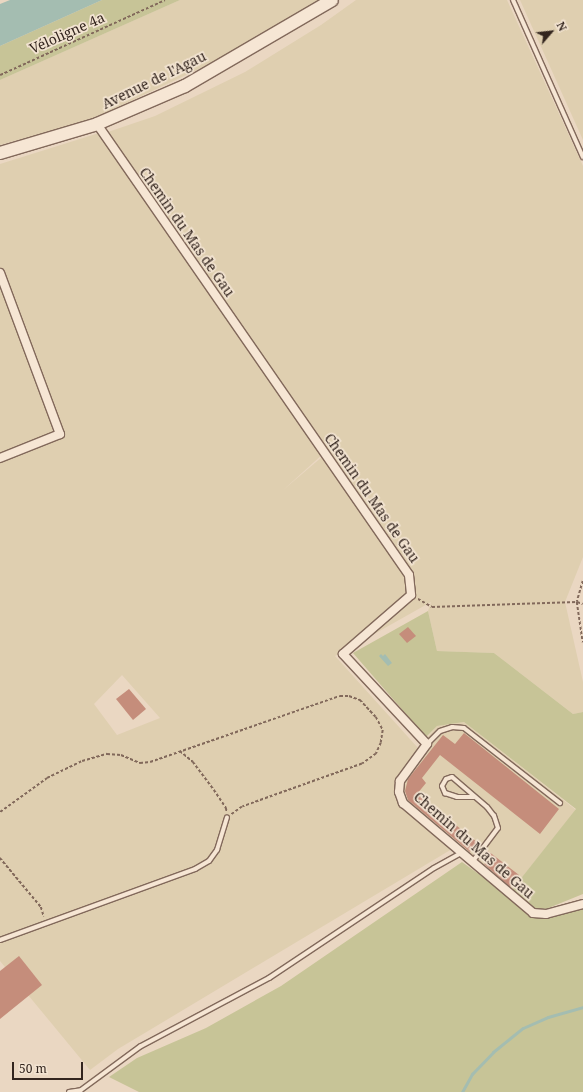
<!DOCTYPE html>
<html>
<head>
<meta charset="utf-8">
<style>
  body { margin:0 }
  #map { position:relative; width:583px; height:1092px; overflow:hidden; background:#ead7c2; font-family:"Noto Serif",serif }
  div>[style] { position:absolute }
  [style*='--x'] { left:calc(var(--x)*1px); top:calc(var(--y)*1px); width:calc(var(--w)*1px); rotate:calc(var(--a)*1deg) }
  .farmland>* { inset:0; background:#dfcfb0 }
  .green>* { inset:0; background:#c7c497 }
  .water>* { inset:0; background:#a4bdb1 }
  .stream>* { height:3px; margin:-1.5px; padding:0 1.5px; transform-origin:1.5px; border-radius:1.5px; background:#a4bdb1 }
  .building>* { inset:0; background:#c58d7b }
  .path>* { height:1.5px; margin-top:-0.75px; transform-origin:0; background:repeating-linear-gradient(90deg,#82695b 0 3px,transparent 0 5px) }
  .roads { filter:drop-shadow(1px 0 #82695b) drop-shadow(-1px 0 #82695b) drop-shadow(0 1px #82695b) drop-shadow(0 -1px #82695b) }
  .lane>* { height:4px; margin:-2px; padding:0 2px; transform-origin:2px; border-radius:2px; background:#f6e6d4 }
  .street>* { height:8px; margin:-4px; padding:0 4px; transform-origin:4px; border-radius:4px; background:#f6e6d4 }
  .secondary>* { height:12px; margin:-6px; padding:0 6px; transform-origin:6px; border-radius:6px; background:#f6e6d4 }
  span { translate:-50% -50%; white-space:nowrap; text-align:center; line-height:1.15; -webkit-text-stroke:3.5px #f2e3d1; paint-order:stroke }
  .street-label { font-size:14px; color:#33251e }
  .north { position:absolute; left:531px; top:12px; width:40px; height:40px; -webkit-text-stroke:3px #f2e3d1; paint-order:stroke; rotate:62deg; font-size:11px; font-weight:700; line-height:16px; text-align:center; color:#33251e }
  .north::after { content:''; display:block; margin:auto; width:14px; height:18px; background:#33251e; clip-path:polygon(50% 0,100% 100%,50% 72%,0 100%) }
  .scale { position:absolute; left:12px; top:1062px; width:71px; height:18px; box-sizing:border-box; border:2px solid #33251e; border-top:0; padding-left:5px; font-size:12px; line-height:14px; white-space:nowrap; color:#33251e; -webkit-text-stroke:3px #f2e3d1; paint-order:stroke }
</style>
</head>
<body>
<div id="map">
  <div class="farmland">
    <i style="clip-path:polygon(180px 0,322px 0,227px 56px,92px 119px,0 145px,0 80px)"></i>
    <i style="clip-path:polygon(evenodd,356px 0,507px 0,583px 166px,583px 557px,565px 602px,583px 682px,583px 712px,573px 714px,494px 653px,437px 651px,428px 611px,431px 602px,335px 656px,418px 748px,437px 726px,464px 722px,576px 810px,511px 891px,452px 849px,118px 1049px,90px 1070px,0 961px,0 164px,99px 133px,324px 453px,282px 491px,329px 451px,108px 132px,155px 116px,245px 72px,321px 25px,356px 0,122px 675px,160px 718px,117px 735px,94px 704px,122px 675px)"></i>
    <i style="clip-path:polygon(520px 0,583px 0,583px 140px)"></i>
  </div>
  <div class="green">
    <i style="clip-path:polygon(102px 0,180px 0,0 80px,0 46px)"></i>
    <i style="clip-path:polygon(428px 611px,437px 651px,494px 653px,573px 714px,583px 712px,583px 894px,546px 909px,535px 908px,511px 891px,576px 809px,464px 722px,437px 726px,426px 737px,353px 653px)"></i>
    <i style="clip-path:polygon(462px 862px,533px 913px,583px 904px,583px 1092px,139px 1092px,109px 1077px,137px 1058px,206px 1028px,281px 986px)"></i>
  </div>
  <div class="water">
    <i style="clip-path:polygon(10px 0,102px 0,0 46px,0 4px)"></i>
    <i style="clip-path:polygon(381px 654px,383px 656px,385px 654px,392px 663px,388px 666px,379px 656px)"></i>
  </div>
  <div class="stream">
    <i style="--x:462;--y:1092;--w:21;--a:-61"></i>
    <i style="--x:472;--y:1074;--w:30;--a:-46"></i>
    <i style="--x:493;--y:1052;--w:38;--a:-39"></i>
    <i style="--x:523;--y:1028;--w:27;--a:-24"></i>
    <i style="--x:548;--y:1017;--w:36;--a:-16"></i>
  </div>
  <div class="building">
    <i style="clip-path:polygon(408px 627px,416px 636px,407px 643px,399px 634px)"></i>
    <i style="clip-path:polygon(129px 689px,146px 709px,133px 720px,116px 699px)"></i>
    <i style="clip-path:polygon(464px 733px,559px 809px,540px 834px,440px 755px,422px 778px,426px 783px,417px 794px,477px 842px,470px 852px,408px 800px,405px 791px,408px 779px,443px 735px,455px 744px)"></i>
    <i style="clip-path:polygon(488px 851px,519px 875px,510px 887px,484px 864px,487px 861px,483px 858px)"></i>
    <i style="clip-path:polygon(19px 956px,42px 985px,0 1019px,0 971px)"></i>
  </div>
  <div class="path">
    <i style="--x:0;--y:75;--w:181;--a:-24.4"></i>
    <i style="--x:583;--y:581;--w:22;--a:106"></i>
    <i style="--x:577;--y:602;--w:41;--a:81.7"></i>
    <i style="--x:418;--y:599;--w:16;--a:30"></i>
    <i style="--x:432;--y:607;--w:145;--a:-2"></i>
    <i style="--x:577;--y:602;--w:6;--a:18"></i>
    <i style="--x:180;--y:751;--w:17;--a:40"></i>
    <i style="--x:193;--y:762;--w:35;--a:53"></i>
    <i style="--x:214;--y:790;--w:22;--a:56"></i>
    <i style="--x:226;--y:808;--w:4;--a:76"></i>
    <i style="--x:0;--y:812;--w:58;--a:-35.9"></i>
    <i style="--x:47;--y:778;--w:39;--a:-26"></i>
    <i style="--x:82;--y:761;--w:26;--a:-16"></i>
    <i style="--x:107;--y:754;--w:14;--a:4"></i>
    <i style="--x:121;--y:755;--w:21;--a:23"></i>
    <i style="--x:140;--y:763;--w:10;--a:-6"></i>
    <i style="--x:150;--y:762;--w:201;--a:-19.2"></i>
    <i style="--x:340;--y:696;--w:9;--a:0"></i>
    <i style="--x:349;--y:696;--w:12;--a:20"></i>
    <i style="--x:360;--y:700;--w:23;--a:47"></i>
    <i style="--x:376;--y:717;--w:15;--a:62"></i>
    <i style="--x:383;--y:730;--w:13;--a:99"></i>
    <i style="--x:381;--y:743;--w:12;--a:114"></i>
    <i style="--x:376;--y:754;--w:17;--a:144"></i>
    <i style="--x:362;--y:764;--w:127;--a:160.3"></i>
    <i style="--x:242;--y:807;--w:14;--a:144"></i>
    <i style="--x:0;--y:858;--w:64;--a:50.1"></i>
    <i style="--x:41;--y:907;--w:10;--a:73"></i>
  </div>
  <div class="roads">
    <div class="lane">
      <i style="--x:513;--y:0;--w:172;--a:66"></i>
      <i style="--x:427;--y:744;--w:18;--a:-45"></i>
      <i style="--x:440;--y:731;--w:13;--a:-18"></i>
      <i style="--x:452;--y:727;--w:12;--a:5"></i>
      <i style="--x:464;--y:728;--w:122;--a:38"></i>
      <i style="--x:473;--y:861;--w:41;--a:-52.9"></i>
      <i style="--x:498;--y:828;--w:13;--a:-108"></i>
      <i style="--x:494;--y:816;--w:11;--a:-128"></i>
      <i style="--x:487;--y:807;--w:46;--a:-139.4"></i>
      <i style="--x:452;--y:777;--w:6;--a:162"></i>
      <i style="--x:446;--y:779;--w:8;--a:120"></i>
      <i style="--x:442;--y:786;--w:8;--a:67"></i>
      <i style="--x:445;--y:793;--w:13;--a:18"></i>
      <i style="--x:457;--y:797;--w:17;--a:0"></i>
      <i style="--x:0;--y:940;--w:208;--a:-20"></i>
      <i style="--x:195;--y:869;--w:16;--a:-30"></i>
      <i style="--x:209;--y:861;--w:14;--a:-54"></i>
      <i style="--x:217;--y:850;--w:34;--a:-73"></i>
      <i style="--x:69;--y:1092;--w:12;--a:-9"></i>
      <i style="--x:81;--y:1090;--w:74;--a:-36.3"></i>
      <i style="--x:141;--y:1046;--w:145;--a:-28"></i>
      <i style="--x:269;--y:978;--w:198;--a:-33.7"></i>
      <i style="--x:434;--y:868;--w:31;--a:-29"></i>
    </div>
    <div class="street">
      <i style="--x:97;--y:124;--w:548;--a:55.32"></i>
      <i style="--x:409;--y:575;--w:20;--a:84"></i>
      <i style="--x:411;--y:595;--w:90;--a:139.1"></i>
      <i style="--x:343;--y:654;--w:123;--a:47"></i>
      <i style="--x:427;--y:744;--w:46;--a:126.1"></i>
      <i style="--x:400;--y:781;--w:11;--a:95"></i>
      <i style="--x:399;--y:792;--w:12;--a:70"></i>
      <i style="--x:403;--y:803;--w:170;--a:40.2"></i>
      <i style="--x:533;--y:913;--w:13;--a:4"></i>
      <i style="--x:546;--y:914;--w:38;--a:-15"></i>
      <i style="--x:0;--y:273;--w:172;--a:69.6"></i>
      <i style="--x:60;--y:434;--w:65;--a:158.2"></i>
    </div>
    <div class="secondary">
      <i style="--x:0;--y:153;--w:101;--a:-16.6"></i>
      <i style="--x:97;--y:124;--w:96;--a:-23.4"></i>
      <i style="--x:185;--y:86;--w:170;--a:-30.3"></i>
    </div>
  </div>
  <div class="street-label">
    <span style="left:67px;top:33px;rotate:-24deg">Véloligne 4a</span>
    <span style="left:154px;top:80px;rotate:-26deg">Avenue de l'Agau</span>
    <span style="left:187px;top:232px;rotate:55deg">Chemin du Mas de Gau</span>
    <span style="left:372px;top:498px;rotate:55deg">Chemin du Mas de Gau</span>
    <span style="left:474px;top:845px;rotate:41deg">Chemin du Mas de Gau</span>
  </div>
  <div class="north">N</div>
  <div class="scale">50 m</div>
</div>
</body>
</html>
